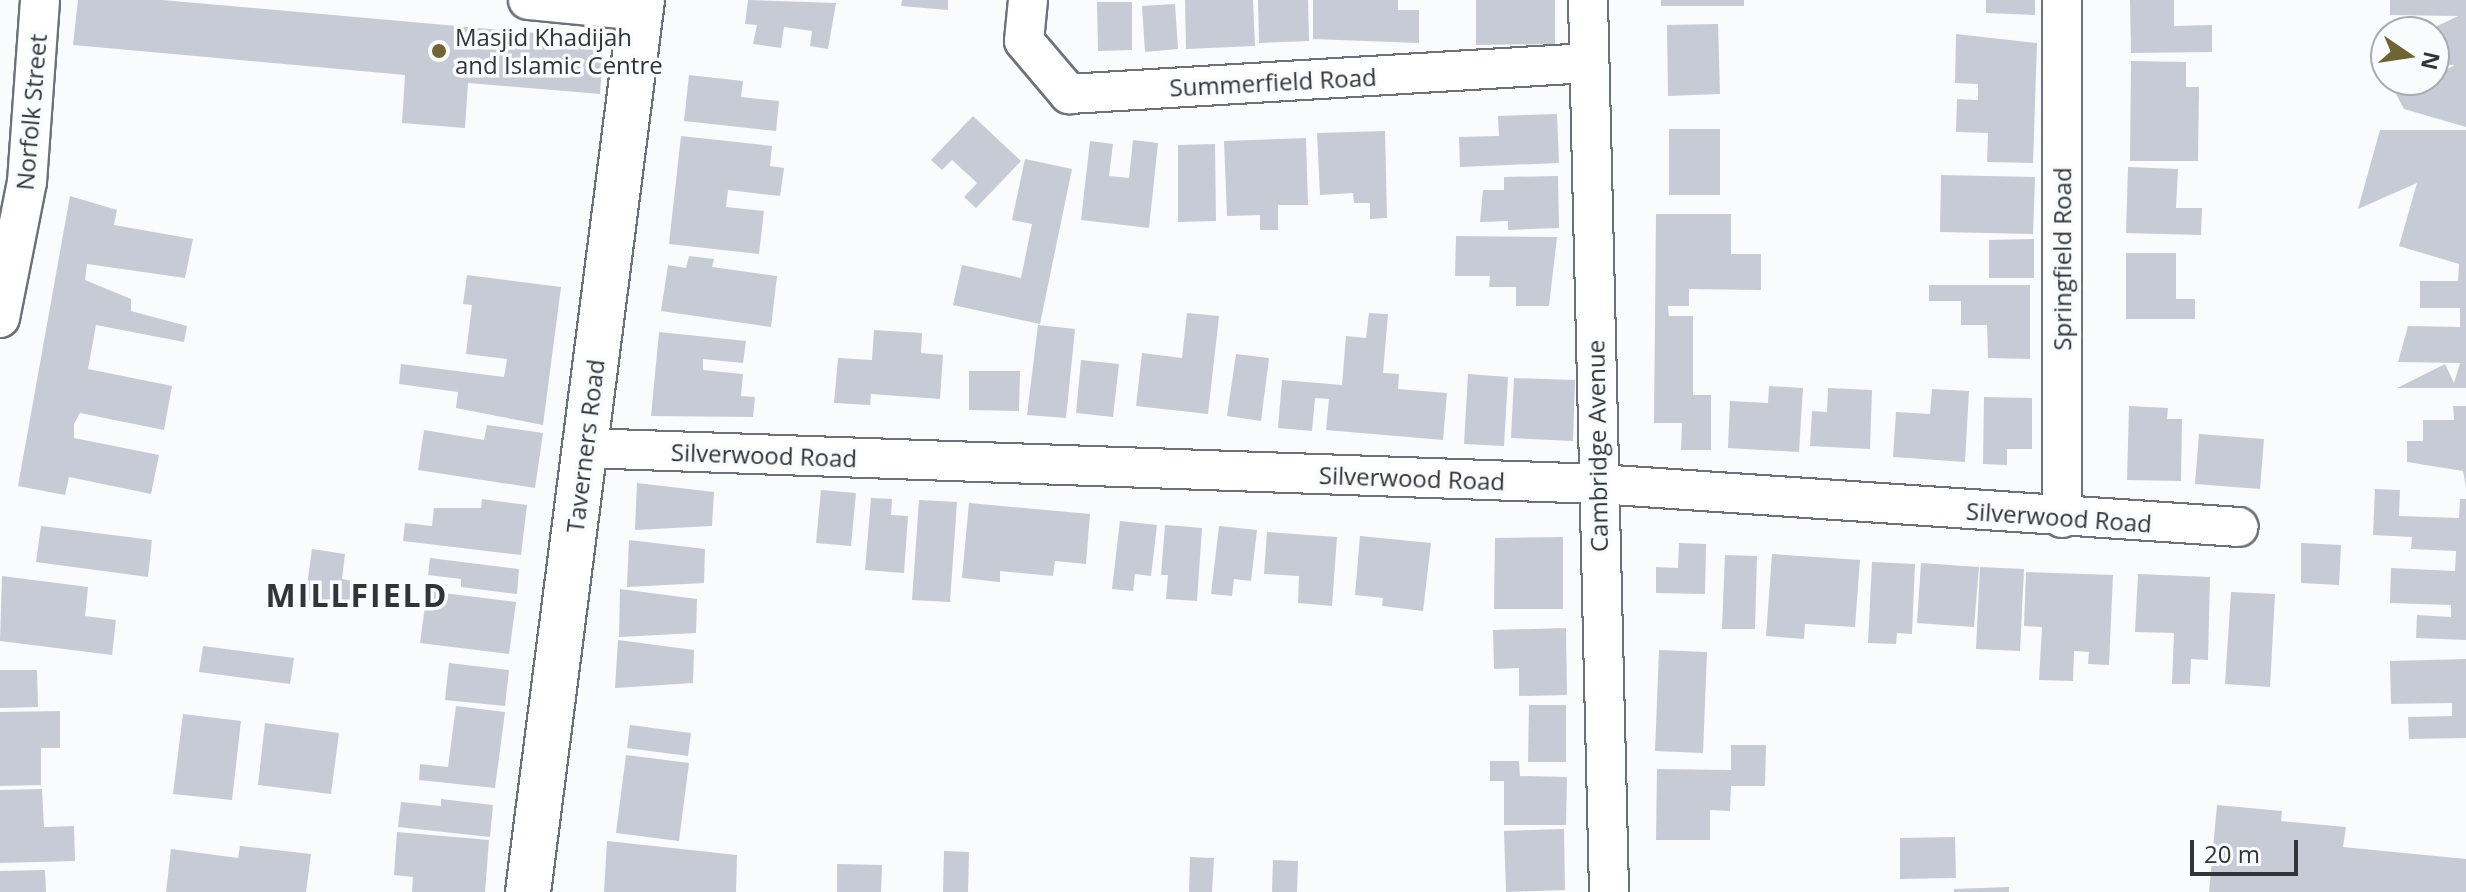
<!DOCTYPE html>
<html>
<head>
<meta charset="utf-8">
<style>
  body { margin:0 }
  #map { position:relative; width:2466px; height:892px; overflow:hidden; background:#fafbfd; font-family:"Open Sans",sans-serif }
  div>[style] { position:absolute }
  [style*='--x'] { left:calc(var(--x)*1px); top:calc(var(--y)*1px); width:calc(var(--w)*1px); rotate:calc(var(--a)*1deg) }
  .building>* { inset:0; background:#c6cbd6 }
  .roads { filter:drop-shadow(2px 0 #6c717b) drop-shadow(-2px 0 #6c717b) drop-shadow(0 2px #6c717b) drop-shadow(0 -2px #6c717b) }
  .minor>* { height:38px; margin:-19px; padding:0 19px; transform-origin:19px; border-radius:19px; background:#fff }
  .tertiary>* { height:44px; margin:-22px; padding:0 22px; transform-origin:22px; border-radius:22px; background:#fff }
  .dots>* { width:22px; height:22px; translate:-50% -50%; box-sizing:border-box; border:4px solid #fafbfd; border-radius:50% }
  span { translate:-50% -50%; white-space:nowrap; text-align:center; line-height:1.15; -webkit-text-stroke:7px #fafbfd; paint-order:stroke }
  .poi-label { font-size:24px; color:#323438 }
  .left { translate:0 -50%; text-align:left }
  .street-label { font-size:24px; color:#323438 }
  .district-label { font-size:32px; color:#323438; font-weight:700; letter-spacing:2px }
  .north { position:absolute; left:2370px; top:16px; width:80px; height:80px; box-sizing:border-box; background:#fafbfd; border:2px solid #aaabae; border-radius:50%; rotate:103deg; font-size:22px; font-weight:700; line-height:32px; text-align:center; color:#323438 }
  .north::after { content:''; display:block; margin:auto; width:28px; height:36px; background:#6e6532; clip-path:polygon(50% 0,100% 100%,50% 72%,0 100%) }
  .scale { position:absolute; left:2190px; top:840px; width:108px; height:36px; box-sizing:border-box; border:4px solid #323438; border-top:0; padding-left:10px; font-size:24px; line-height:28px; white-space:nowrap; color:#323438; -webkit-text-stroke:6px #fafbfd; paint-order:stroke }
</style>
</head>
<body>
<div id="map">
  <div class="building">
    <i style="clip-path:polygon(78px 0,162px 0,604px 39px,600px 94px,468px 83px,465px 128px,402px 123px,405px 75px,73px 45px)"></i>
    <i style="clip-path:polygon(748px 0,836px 3px,828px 49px,810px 46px,812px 31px,784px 27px,781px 48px,753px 44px,757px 25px,745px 24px)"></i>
    <i style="clip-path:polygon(902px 0,948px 0,948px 10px,901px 6px)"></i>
    <i style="clip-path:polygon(1185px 0,1253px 0,1255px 46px,1186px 49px)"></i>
    <i style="clip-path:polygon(1258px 0,1308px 0,1309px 41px,1259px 43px)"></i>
    <i style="clip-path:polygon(1313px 0,1398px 0,1398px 10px,1419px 10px,1419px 43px,1313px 39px)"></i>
    <i style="clip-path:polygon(1476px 0,1555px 0,1555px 44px,1476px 45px)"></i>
    <i style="clip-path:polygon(1661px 0,1744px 0,1744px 6px,1661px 6px)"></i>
    <i style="clip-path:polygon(1986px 0,2035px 0,2035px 15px,1986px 13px)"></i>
    <i style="clip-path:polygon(2130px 0,2174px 0,2174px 26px,2212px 25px,2212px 52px,2131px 53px)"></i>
    <i style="clip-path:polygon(2390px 0,2466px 0,2466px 127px,2404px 109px,2396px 94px,2455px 65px,2434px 65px,2434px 32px,2425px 32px,2458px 16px,2390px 15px)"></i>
    <i style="clip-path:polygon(1097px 2px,1132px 2px,1132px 50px,1098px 51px)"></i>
    <i style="clip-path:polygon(1175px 4px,1178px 49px,1145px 52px,1142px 6px)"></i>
    <i style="clip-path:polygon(1718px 24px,1720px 94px,1668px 96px,1667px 25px)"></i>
    <i style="clip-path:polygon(1956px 34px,2037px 43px,2033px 163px,1987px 162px,1988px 133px,1956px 132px,1957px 99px,1978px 100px,1978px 84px,1955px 83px)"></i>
    <i style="clip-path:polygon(2131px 61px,2186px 62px,2186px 87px,2199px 87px,2198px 161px,2130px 161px)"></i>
    <i style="clip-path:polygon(689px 75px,743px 81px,741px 97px,779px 101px,776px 131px,684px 121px)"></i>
    <i style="clip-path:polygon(1557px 114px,1559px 163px,1460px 167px,1459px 137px,1499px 136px,1498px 116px)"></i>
    <i style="clip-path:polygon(973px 116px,1021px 161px,976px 208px,964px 197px,977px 183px,952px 160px,942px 170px,931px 160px)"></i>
    <i style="clip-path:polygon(1669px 129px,1720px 129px,1720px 195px,1669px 195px)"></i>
    <i style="clip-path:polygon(2380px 130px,2466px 130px,2466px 388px,2397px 388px,2445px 364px,2454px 383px,2460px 363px,2398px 362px,2408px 326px,2460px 327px,2460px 308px,2420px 308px,2420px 281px,2458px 281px,2459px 264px,2399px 246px,2417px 183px,2358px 209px)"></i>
    <i style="clip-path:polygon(1385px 131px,1387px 218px,1370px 219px,1370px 203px,1354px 203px,1353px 193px,1320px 195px,1317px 133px)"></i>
    <i style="clip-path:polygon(681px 136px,772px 146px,770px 166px,784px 168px,780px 196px,728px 190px,726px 207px,764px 211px,759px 254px,669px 244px)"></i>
    <i style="clip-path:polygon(1306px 138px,1308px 205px,1278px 205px,1278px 230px,1260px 230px,1260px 215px,1227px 216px,1224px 141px)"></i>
    <i style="clip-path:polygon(1133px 140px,1158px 143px,1149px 228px,1081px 220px,1090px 141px,1113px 144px,1109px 176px,1129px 178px)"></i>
    <i style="clip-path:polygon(1215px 144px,1216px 221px,1178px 222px,1178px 145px)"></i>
    <i style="clip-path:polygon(1025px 159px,1072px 169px,1040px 324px,953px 305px,962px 265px,1021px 278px,1032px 224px,1012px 220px)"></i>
    <i style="clip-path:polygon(2128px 167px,2178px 169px,2176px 208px,2202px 208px,2201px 235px,2126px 233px)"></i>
    <i style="clip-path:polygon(1941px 175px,2035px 177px,2033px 234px,1940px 232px)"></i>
    <i style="clip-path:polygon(1558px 176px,1559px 228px,1508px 230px,1508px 221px,1480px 222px,1483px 190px,1504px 190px,1504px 177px)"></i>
    <i style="clip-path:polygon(70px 196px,117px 210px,114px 225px,193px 239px,185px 278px,87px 264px,85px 280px,131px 299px,131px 311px,187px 326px,184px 342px,96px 325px,88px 369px,172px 386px,164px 430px,80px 413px,74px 424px,74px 438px,159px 455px,151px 494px,69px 477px,65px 495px,18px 486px)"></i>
    <i style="clip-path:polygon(1656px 214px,1731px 214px,1731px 254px,1761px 254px,1761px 290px,1689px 289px,1689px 306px,1668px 306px,1669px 316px,1693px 316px,1693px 395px,1711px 395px,1711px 450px,1681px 450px,1682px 423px,1654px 423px)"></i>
    <i style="clip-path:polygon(1456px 236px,1557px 237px,1549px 306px,1516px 306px,1516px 287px,1489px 287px,1490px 276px,1455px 276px)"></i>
    <i style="clip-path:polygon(2034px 239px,2034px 278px,1989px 278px,1989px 240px)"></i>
    <i style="clip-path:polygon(2126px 253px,2176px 253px,2176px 299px,2195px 299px,2195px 319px,2126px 319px)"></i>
    <i style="clip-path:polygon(689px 256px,714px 259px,712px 267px,777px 276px,771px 327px,661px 311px,668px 265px,686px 268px)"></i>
    <i style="clip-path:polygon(467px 275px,561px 287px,543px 425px,456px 408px,458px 392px,399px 384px,401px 364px,504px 377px,507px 359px,466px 354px,472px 305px,463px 304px)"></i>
    <i style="clip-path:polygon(1929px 285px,2030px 285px,2030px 359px,1988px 358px,1987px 325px,1961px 325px,1961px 301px,1929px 301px)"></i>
    <i style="clip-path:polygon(1187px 313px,1219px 316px,1208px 414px,1136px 406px,1142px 353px,1182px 358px)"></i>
    <i style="clip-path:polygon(1369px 313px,1388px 314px,1383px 373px,1399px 374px,1398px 389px,1447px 393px,1443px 440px,1326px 430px,1329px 399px,1315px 398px,1312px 431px,1278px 428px,1282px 380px,1342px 385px,1346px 336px,1366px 338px)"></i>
    <i style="clip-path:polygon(1038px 325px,1075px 329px,1066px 418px,1027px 415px)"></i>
    <i style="clip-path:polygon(874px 330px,922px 333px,921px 353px,943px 355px,940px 399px,871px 394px,870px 405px,834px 403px,838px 358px,872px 360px)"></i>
    <i style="clip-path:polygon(659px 332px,746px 341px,743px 363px,703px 359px,703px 370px,743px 374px,741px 396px,755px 397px,753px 417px,651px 416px)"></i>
    <i style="clip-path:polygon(1236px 354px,1269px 358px,1261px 421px,1227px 416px)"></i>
    <i style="clip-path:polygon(1081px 360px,1119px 364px,1113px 417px,1076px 413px)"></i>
    <i style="clip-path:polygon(969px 371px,1020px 371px,1019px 411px,969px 410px)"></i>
    <i style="clip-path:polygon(1468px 374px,1508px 377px,1504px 446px,1464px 444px)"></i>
    <i style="clip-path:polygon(1514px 378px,1575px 380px,1573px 441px,1511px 438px)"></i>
    <i style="clip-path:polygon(1769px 386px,1803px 388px,1799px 452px,1728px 448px,1730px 401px,1768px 403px)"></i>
    <i style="clip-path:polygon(1828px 388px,1872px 390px,1870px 449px,1810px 446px,1812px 411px,1827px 412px)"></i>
    <i style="clip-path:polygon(1932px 389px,1969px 391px,1965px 462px,1893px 457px,1896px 412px,1930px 414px)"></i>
    <i style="clip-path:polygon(1984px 397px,2032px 398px,2032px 449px,2007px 449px,2007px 465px,1983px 464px)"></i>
    <i style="clip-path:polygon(2129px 406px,2168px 408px,2167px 419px,2182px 419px,2181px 481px,2127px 480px)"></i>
    <i style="clip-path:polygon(2453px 406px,2466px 406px,2466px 487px,2463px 471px,2407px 462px,2407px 441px,2423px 441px,2423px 420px,2454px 420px)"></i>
    <i style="clip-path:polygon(487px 425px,543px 433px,535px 488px,418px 470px,424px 430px,484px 440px)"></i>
    <i style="clip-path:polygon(2199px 434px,2264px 439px,2260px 489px,2195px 484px)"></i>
    <i style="clip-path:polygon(637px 483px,714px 492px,712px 526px,635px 530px)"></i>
    <i style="clip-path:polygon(2375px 489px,2400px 490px,2399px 516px,2459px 518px,2460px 499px,2466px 499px,2466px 640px,2416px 638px,2417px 615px,2451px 617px,2451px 605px,2390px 603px,2391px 568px,2455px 571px,2456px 551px,2411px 549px,2412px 537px,2373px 535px)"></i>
    <i style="clip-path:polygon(821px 490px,856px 493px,851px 546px,816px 543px)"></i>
    <i style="clip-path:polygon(871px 498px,892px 499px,891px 515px,908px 516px,904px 573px,865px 570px)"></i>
    <i style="clip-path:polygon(482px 499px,527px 505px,521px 555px,403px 541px,405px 523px,432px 526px,434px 508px,481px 508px)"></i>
    <i style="clip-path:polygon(919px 500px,957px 502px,950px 602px,912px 600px)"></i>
    <i style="clip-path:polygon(969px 503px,1090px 514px,1086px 564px,1055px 561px,1053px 576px,1000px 571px,1000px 582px,962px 578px)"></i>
    <i style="clip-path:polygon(1120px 521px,1157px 525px,1151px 576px,1135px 574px,1133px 591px,1112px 589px)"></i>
    <i style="clip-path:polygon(1165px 525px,1202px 528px,1197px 601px,1166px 599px,1168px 575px,1161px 575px)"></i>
    <i style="clip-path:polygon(41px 526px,152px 540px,148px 577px,36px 562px)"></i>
    <i style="clip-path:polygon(1219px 526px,1257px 530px,1251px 581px,1234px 579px,1232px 596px,1211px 594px)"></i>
    <i style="clip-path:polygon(1267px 532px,1337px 537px,1332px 606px,1298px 603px,1299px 576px,1264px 574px)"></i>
    <i style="clip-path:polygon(1360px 536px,1431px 543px,1423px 611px,1382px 606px,1383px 598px,1355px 595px)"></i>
    <i style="clip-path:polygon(1563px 537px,1563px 609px,1494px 609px,1495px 538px)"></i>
    <i style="clip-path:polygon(629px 540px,705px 549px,704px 583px,627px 587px)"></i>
    <i style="clip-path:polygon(1679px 543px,1706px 544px,1705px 594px,1656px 593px,1656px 567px,1678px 568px)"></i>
    <i style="clip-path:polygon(2301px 543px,2341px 545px,2339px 585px,2301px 583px)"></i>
    <i style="clip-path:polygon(312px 549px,345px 554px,342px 579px,353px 581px,350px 605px,305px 600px)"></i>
    <i style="clip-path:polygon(1772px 554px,1860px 560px,1855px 627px,1805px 624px,1804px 639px,1766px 636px)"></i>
    <i style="clip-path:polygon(1725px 555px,1757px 556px,1755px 629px,1722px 629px)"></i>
    <i style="clip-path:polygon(430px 558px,519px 569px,517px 594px,461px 587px,461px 579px,428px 575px)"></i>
    <i style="clip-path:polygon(1872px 562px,1915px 564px,1912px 634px,1897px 633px,1896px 644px,1868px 643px)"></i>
    <i style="clip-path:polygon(1921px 563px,1979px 567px,1974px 627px,1917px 623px)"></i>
    <i style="clip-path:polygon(1980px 567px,2024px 569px,2020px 651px,1976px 649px)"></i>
    <i style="clip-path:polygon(2026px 572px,2113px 575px,2109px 665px,2088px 664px,2089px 652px,2074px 651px,2073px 681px,2039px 680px,2042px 627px,2024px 626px)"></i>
    <i style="clip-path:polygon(2138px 574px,2210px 577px,2208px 660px,2191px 659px,2190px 684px,2172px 684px,2174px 633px,2135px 632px)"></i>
    <i style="clip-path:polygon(2px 576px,88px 587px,85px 616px,116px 620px,112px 655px,0 641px)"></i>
    <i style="clip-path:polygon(620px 589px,697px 599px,696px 633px,619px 637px)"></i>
    <i style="clip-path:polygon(427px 591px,516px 602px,509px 654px,420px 643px)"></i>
    <i style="clip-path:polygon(2231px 592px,2275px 594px,2270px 687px,2225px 684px)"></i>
    <i style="clip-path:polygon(1566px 628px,1567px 695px,1519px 696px,1519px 668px,1494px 669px,1493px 630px)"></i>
    <i style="clip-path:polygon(618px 640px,694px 650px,693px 683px,615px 688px)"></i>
    <i style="clip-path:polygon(203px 646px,294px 658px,290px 684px,199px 672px)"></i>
    <i style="clip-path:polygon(1659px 650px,1707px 652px,1703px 753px,1655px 751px)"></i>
    <i style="clip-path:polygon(2466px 659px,2466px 738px,2409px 739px,2408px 717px,2452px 716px,2452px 703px,2391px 704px,2390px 661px)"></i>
    <i style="clip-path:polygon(449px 663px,509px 670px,505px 706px,445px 700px)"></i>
    <i style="clip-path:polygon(0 670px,37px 670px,38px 707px,0 708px)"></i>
    <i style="clip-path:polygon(1529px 705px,1566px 705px,1566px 762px,1528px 762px)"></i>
    <i style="clip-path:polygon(456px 706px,505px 712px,495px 788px,419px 780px,420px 764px,448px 767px)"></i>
    <i style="clip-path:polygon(60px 711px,60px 748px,41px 748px,41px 785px,0 786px,0 712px)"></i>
    <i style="clip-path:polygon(183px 714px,241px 721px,232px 800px,173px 794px)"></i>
    <i style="clip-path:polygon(265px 723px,339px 733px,331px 794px,258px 785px)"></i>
    <i style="clip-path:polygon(630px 725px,691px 733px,688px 756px,627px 748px)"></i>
    <i style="clip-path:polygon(1731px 745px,1766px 745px,1765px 786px,1731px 786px,1730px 811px,1710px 810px,1710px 840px,1656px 840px,1657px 769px,1731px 770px)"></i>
    <i style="clip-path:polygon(626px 755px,689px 763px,679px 841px,616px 833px)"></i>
    <i style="clip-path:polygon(1490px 761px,1519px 761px,1520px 776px,1567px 777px,1566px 825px,1504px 825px,1504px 781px,1490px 781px)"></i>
    <i style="clip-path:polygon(42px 789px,44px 827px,74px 826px,75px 861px,0 863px,0 790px)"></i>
    <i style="clip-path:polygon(441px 799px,493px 805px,490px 837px,398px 827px,401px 802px,441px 806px)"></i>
    <i style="clip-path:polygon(2217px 805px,2282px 811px,2281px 821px,2346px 827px,2343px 847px,2466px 859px,2466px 892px,2209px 892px)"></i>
    <i style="clip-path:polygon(1564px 829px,1565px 890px,1506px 892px,1504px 831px)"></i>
    <i style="clip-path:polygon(397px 832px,489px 840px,485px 892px,412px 892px,413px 877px,394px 875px)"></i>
    <i style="clip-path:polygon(1955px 837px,1956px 878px,1900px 879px,1900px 838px)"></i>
    <i style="clip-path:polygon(607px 841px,737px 855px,736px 892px,604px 892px)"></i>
    <i style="clip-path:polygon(240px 846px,311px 854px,306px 892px,166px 892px,171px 849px,238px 858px)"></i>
    <i style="clip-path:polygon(944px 851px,969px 852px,968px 892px,943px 892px)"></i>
    <i style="clip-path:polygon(1190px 857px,1214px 858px,1212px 892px,1189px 892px)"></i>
    <i style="clip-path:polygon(1273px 860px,1298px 861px,1297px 892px,1272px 892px)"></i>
    <i style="clip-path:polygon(837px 864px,882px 865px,881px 892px,837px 892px)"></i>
    <i style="clip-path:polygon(45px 870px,46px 892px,0 892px,0 871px)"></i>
    <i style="clip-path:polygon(2009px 887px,2009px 892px,1954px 892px,1954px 889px)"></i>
  </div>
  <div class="roads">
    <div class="minor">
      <i style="--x:528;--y:0;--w:113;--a:5.6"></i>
      <i style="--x:1028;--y:0;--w:41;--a:95.6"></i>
      <i style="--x:1024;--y:41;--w:70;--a:49.7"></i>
      <i style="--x:1069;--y:94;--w:520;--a:-3.42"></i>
      <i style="--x:1588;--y:0;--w:892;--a:88.65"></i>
      <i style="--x:0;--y:318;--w:139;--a:-78.8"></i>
      <i style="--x:27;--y:182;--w:182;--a:-85.9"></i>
      <i style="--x:584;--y:448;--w:1015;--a:2.03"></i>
      <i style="--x:1598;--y:484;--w:642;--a:3.84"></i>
      <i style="--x:2062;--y:518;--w:518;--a:-90"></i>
    </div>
    <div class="tertiary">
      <i style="--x:528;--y:892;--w:899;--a:-82.72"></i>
    </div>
  </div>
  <div class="dots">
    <i style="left:439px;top:51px;background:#6e6532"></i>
  </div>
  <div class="poi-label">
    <span class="left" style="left:455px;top:51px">Masjid Khadijah<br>and Islamic Centre</span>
  </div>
  <div class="street-label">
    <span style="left:1273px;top:82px;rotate:-3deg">Summerfield Road</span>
    <span style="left:31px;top:112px;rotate:-85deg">Norfolk Street</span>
    <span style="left:2062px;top:259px;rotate:-90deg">Springfield Road</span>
    <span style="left:585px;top:446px;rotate:-83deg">Taverners Road</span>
    <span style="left:1597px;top:446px;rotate:-91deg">Cambridge Avenue</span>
    <span style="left:764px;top:455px;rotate:2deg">Silverwood Road</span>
    <span style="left:1412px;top:478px;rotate:2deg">Silverwood Road</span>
    <span style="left:2059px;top:517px;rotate:4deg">Silverwood Road</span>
  </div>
  <div class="district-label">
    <span style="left:357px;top:595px">MILLFIELD</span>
  </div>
  <div class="north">N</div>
  <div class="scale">20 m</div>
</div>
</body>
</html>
